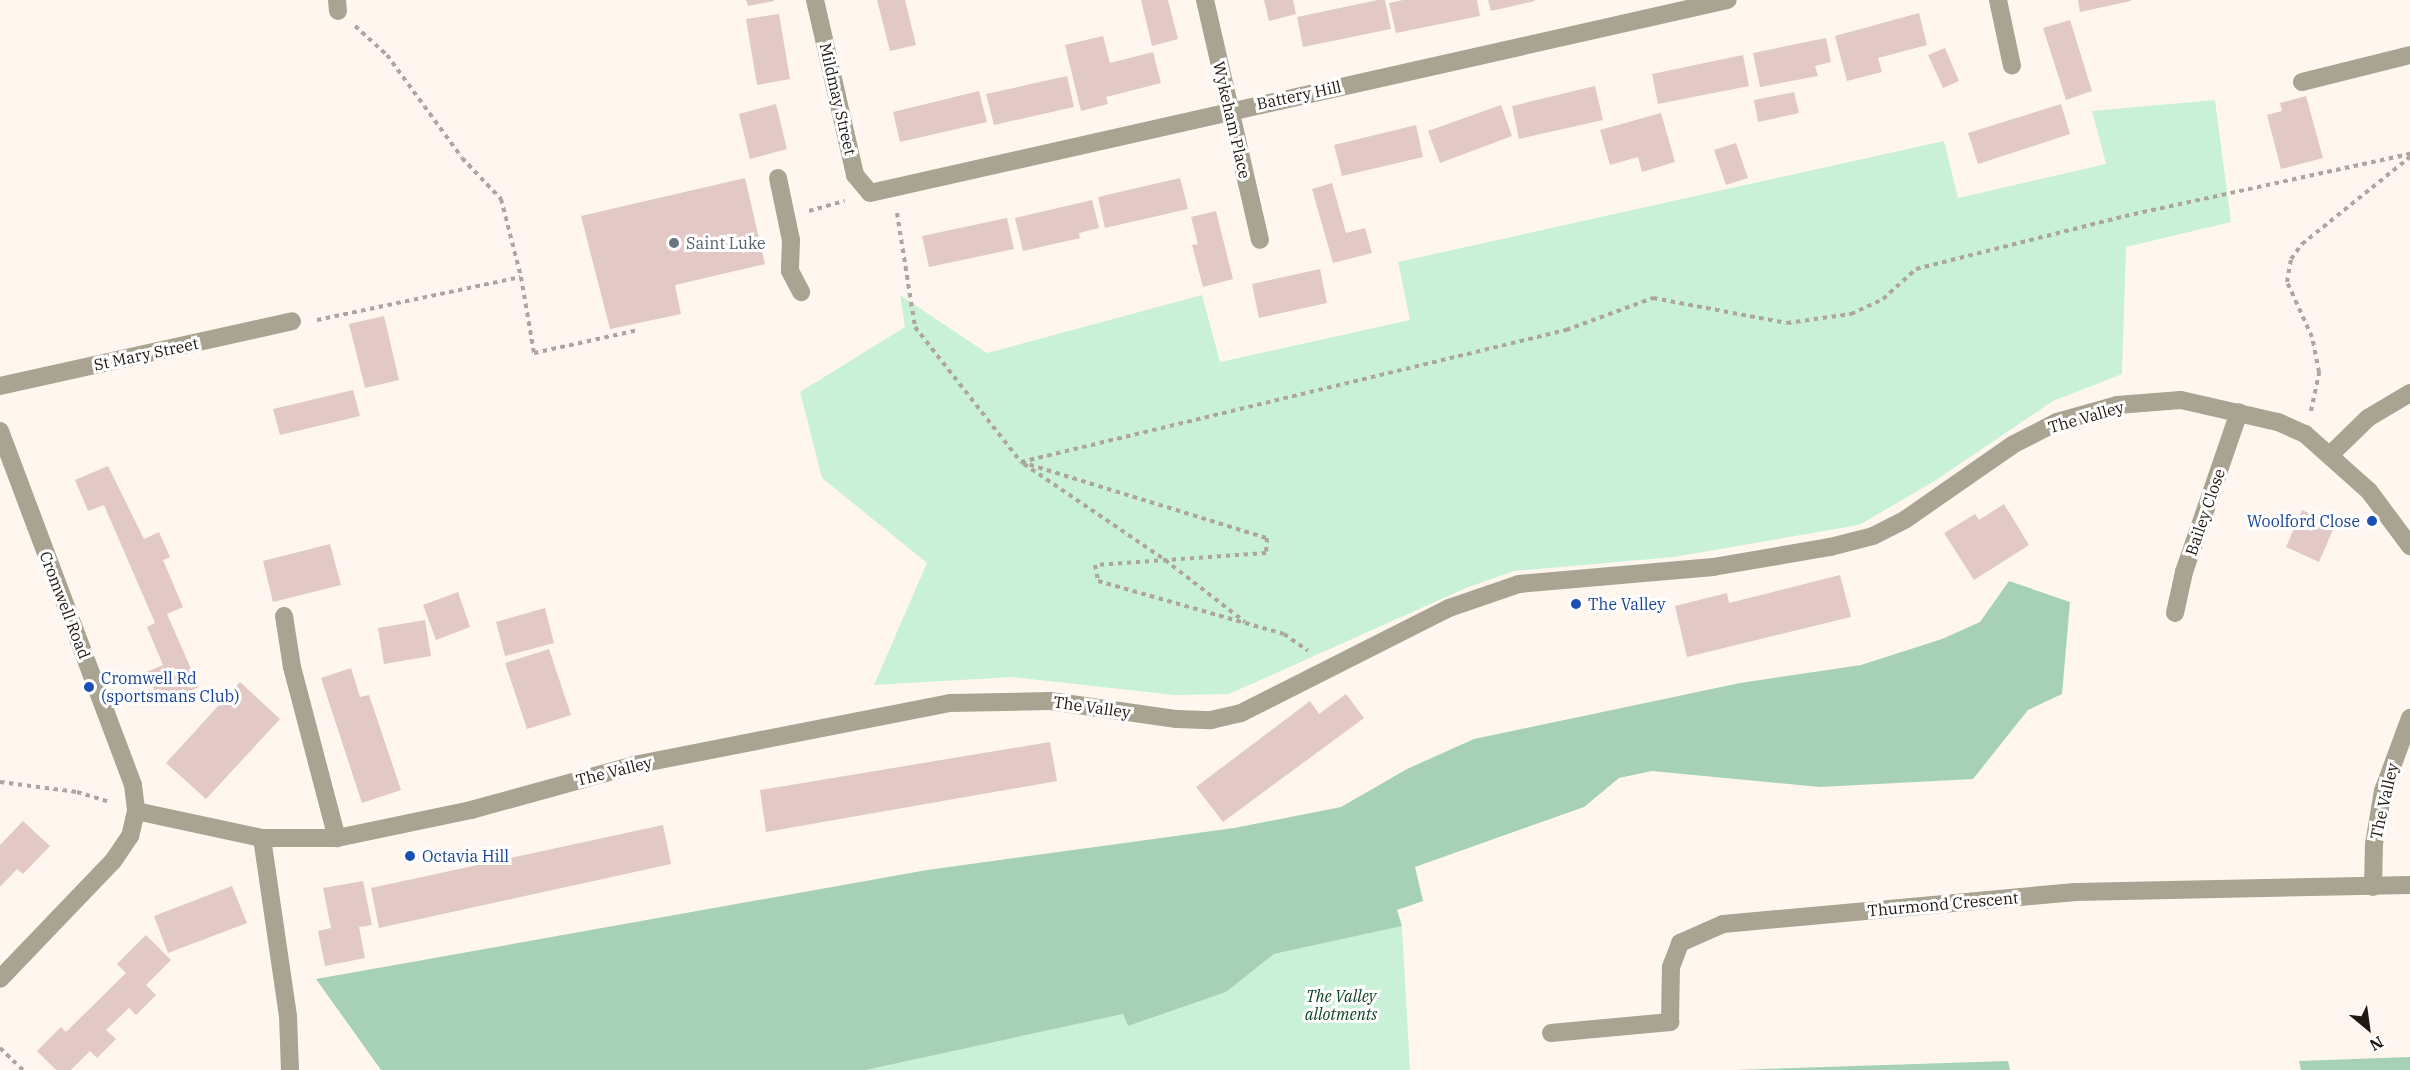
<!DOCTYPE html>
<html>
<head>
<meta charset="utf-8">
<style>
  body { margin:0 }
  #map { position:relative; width:2410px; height:1070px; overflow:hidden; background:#fff6f0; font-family:"IBM Plex Serif",serif }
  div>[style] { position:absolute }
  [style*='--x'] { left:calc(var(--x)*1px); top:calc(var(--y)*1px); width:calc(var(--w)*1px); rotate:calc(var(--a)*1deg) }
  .green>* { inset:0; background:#c9f1d7 }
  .forest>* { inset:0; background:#a7d1b6 }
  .building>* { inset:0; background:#e3c9c5 }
  .path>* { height:4px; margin-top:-2px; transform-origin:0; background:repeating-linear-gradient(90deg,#aea5a0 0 4.5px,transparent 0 9px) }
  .minor>* { height:18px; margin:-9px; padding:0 9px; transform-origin:9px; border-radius:9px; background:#a9a391 }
  .dots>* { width:16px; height:16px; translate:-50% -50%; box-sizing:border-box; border:3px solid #fff; border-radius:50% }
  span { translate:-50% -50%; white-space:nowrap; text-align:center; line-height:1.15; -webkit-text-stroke:6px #fff; paint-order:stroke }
  .street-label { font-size:16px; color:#1f1712 }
  .worship-label { font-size:16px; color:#5b616d }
  .left { translate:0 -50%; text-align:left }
  .transit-label { font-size:16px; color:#164399 }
  .right { translate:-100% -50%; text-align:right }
  .park-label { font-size:16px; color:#0d4127; font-style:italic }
  .north { position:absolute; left:2338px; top:998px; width:60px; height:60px; -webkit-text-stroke:4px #fff; paint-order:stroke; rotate:151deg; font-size:16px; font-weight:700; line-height:24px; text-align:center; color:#1f1712 }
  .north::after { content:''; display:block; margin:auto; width:21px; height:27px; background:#1f1712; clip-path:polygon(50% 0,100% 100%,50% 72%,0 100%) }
</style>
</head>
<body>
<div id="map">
  <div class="green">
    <i style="clip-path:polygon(2215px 100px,2231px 222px,2126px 247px,2122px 374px,2053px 401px,1933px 482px,1859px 525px,1674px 557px,1514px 571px,1466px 588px,1229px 694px,1174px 695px,1012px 677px,874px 685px,927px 563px,822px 478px,800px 392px,905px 327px,900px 295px,987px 353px,1202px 295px,1220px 362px,1410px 320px,1398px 262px,1944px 141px,1958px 198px,2106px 164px,2092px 111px)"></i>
    <i style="clip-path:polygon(1402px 926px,1410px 1070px,866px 1070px,1123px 1014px,1128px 1026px,1225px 992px,1274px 954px)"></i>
  </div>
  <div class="forest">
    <i style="clip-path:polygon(2009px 581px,2070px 602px,2062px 694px,2028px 710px,1973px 779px,1820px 787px,1652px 771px,1619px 778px,1584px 807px,1415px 867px,1423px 901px,1397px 910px,1402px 926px,1274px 954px,1226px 992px,1128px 1026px,1123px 1014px,866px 1070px,381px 1070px,316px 979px,927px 870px,1234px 828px,1341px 807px,1407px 769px,1474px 739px,1740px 683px,1861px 665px,1942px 639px,1980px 622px)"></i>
    <i style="clip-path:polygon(2410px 1057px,2410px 1070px,2301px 1070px,2299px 1061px)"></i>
    <i style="clip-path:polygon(2008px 1061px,2010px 1070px,1734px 1070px)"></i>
  </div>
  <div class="building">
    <i style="clip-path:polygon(746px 0,774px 0,774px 1px,748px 6px)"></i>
    <i style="clip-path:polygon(877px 0,905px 0,916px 45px,890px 51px)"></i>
    <i style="clip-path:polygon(1141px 0,1168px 0,1178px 39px,1152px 46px)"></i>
    <i style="clip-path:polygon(1264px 0,1293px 0,1296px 14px,1269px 21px)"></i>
    <i style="clip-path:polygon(1378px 0,1385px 0,1391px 29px,1303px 47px,1297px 17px)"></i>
    <i style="clip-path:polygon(1403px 0,1477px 0,1480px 16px,1396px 33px,1389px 3px)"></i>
    <i style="clip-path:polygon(1488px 0,1535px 0,1535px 1px,1491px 11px)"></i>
    <i style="clip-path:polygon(2078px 0,2131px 0,2131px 1px,2080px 12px)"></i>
    <i style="clip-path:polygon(1919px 13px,1927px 45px,1878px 58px,1882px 72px,1847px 81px,1835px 36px)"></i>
    <i style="clip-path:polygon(779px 14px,790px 79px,757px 85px,746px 19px)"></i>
    <i style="clip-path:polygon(2070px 20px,2092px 91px,2066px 100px,2043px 28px)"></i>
    <i style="clip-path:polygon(1103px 36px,1110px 63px,1153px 52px,1161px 83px,1106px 97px,1108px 104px,1081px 111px,1065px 45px)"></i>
    <i style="clip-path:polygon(1826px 38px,1831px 62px,1815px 66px,1818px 76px,1760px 87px,1753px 53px)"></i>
    <i style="clip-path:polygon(1945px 48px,1959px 81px,1943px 88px,1928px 55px)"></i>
    <i style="clip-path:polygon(1743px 55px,1749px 86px,1658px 104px,1652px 74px)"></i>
    <i style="clip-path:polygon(1067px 76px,1074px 107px,994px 125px,986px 94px)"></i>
    <i style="clip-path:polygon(1595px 86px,1603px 120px,1519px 139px,1512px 106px)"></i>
    <i style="clip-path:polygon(979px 91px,987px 122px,900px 142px,893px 112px)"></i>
    <i style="clip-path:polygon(1794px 92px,1799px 113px,1758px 122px,1754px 100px)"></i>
    <i style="clip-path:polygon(2306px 96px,2323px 158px,2281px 169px,2267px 115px,2282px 111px,2280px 103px)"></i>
    <i style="clip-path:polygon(776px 104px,787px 149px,750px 159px,739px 114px)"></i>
    <i style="clip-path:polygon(2061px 104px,2070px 134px,1978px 164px,1968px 133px)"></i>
    <i style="clip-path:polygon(1501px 105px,1512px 136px,1440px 163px,1428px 131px)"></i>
    <i style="clip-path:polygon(1661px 113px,1675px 162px,1642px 172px,1638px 157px,1610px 165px,1600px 130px)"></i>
    <i style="clip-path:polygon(1416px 125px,1423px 157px,1342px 176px,1334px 145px)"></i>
    <i style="clip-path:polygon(1736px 143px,1748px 178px,1726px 185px,1714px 150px)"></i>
    <i style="clip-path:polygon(745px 178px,765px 264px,675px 285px,681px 314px,610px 329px,581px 216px)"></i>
    <i style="clip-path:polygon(1180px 178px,1188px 209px,1105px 228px,1098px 197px)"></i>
    <i style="clip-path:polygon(1332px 183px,1346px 233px,1365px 228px,1372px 253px,1333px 263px,1312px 189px)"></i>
    <i style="clip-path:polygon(1092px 200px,1099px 228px,1079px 233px,1080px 238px,1023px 251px,1015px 218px)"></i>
    <i style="clip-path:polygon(1216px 211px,1233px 279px,1203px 287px,1192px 245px,1198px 244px,1191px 217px)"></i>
    <i style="clip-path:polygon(1007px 218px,1014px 249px,929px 267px,922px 236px)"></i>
    <i style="clip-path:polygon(1320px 269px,1327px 303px,1259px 318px,1252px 284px)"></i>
    <i style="clip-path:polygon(384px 316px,399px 380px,365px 388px,349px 324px)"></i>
    <i style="clip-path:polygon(353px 390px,360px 416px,280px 435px,273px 409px)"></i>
    <i style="clip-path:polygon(108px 466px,144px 539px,159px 532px,170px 557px,163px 560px,183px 607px,167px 614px,199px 687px,160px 703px,146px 672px,163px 665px,147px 627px,155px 623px,104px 505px,88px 511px,75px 480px)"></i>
    <i style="clip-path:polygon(2004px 504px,2029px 545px,1974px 580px,1944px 533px,1975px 514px,1979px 520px)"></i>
    <i style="clip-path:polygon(2302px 510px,2335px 525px,2319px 562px,2286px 547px)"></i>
    <i style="clip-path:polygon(330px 544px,341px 585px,273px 602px,263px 561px)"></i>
    <i style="clip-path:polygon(1840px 575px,1851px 617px,1687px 657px,1675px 606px,1727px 593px,1729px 603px)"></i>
    <i style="clip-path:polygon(458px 592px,470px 627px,436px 640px,423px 605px)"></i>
    <i style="clip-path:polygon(545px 608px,554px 643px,505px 656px,496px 622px)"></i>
    <i style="clip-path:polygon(425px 620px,431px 656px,384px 664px,378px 628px)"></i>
    <i style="clip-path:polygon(549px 649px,571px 715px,527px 729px,505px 663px)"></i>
    <i style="clip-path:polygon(351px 668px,360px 697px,369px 695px,401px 790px,362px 803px,321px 678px)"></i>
    <i style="clip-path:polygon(240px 682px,280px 719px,206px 799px,166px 763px)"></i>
    <i style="clip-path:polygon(1346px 694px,1364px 718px,1223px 822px,1196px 787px,1310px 701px,1319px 714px)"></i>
    <i style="clip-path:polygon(1050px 742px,1057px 781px,766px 832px,760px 790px)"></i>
    <i style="clip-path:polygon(23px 821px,50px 846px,23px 874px,17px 869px,0 887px,0 845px)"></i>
    <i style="clip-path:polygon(663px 825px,671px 864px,379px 928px,371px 888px)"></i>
    <i style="clip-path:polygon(363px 881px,372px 925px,359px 927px,365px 958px,325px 966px,318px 931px,331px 928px,323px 888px)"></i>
    <i style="clip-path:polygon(232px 886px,247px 923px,168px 953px,154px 916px)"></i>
    <i style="clip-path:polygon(146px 935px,171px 960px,146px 985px,156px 995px,136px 1015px,129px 1008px,106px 1030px,116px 1039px,97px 1058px,90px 1051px,71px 1070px,56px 1070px,37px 1051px,61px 1027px,66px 1032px,126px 973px,117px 964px)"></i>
  </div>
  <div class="path">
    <i style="--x:355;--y:26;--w:43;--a:42.2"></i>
    <i style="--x:387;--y:55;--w:127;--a:53.9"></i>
    <i style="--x:462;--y:158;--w:57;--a:46.4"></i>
    <i style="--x:501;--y:199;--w:81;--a:75.6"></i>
    <i style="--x:809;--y:211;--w:37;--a:-16"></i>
    <i style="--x:897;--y:213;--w:115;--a:81"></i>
    <i style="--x:915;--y:327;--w:172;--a:51.9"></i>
    <i style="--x:1021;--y:462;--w:257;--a:17.2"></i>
    <i style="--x:1267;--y:538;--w:15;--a:94"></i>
    <i style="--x:1266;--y:553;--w:171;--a:176"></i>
    <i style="--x:1095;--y:565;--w:16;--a:79"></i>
    <i style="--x:1098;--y:581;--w:193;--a:15.9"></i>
    <i style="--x:1284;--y:634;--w:29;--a:35"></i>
    <i style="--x:317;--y:320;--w:208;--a:-11.9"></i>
    <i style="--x:521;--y:277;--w:77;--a:80.3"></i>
    <i style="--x:534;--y:353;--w:107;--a:-12.4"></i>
    <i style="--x:2311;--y:411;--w:40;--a:-78"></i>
    <i style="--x:2319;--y:372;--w:36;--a:-101"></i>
    <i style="--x:2312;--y:337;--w:60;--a:-114.4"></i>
    <i style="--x:2287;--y:282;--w:23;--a:-80"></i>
    <i style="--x:2291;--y:259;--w:19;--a:-54"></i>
    <i style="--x:2302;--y:244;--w:139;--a:-38.9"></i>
    <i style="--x:1021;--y:462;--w:561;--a:-13.61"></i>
    <i style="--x:1566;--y:330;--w:93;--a:-20.2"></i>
    <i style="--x:1653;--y:298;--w:136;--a:10.6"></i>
    <i style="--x:1787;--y:323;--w:65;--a:-8"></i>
    <i style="--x:1851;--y:314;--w:35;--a:-25"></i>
    <i style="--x:1883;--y:299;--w:45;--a:-42.3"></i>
    <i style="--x:1916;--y:269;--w:216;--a:-14.2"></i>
    <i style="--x:2125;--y:216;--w:292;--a:-12.3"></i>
    <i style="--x:1024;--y:464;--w:171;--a:34.2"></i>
    <i style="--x:1165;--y:560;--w:101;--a:37.8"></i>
    <i style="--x:0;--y:782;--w:78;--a:7.4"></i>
    <i style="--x:77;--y:792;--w:34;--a:17"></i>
    <i style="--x:0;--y:1048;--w:32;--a:44"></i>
  </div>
  <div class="minor">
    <i style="--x:337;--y:0;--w:11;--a:85"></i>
    <i style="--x:815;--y:0;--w:180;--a:77.1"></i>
    <i style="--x:855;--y:175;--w:23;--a:50"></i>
    <i style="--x:870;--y:193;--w:879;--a:-12.68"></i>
    <i style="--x:1205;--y:0;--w:246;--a:77.1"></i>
    <i style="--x:1998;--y:0;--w:67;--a:78"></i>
    <i style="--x:2302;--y:82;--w:111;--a:-14"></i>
    <i style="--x:778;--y:178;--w:63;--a:78.2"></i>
    <i style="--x:791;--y:240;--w:31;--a:92"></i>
    <i style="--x:790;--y:271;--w:24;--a:62"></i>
    <i style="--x:0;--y:386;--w:299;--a:-12.5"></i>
    <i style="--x:0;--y:431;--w:378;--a:69.4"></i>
    <i style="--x:133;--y:785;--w:26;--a:83"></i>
    <i style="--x:136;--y:811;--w:26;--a:103"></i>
    <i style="--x:130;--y:836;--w:30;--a:124"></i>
    <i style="--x:113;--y:861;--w:163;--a:133.8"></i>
    <i style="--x:2330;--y:455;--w:53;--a:-44.2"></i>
    <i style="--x:2368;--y:418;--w:49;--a:-30.8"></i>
    <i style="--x:2175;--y:613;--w:42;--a:-77.6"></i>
    <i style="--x:2184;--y:572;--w:169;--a:-71"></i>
    <i style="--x:284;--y:616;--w:52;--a:81.1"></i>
    <i style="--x:292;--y:667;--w:177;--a:75.3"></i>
    <i style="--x:136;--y:811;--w:129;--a:12.1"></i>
    <i style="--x:262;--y:838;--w:75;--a:0"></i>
    <i style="--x:337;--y:838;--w:137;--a:-11.8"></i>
    <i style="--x:471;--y:810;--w:169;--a:-15.4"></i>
    <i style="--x:634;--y:765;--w:322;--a:-11.1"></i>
    <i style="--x:950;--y:703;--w:100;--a:-1.1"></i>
    <i style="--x:1050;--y:701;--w:128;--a:8.1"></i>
    <i style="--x:1177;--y:719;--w:34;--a:2"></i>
    <i style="--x:1211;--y:720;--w:31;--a:-13"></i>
    <i style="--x:1241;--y:713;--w:233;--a:-26.8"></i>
    <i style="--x:1449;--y:608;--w:74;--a:-18.9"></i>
    <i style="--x:1519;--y:584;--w:195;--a:-5"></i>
    <i style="--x:1713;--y:567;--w:119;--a:-9.7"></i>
    <i style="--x:1830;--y:547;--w:44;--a:-14.3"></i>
    <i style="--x:1873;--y:536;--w:37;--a:-27"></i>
    <i style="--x:1906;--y:519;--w:131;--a:-34.8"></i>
    <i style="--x:2014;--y:444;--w:48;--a:-27.1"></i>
    <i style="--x:2057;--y:422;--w:62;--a:-15.8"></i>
    <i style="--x:2117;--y:405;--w:64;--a:-4.5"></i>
    <i style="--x:2181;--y:400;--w:99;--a:12.8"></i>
    <i style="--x:2278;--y:422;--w:30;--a:24"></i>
    <i style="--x:2305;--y:434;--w:86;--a:41.7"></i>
    <i style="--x:2369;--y:491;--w:69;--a:53.3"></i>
    <i style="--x:262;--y:838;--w:180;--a:81.7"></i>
    <i style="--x:288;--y:1016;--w:54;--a:87.9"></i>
    <i style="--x:2373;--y:887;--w:43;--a:-88.7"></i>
    <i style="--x:2374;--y:844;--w:54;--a:-80.4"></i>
    <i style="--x:2383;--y:791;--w:78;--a:-69.7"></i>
    <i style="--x:1551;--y:1033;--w:120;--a:-5.3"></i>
    <i style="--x:1670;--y:1022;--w:55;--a:-89"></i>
    <i style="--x:1671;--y:967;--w:26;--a:-69"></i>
    <i style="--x:1680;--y:943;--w:47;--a:-23.8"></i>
    <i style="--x:1723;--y:924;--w:354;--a:-5.2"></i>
    <i style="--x:2076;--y:892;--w:334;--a:-1.2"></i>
  </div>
  <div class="dots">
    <i style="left:674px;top:243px;background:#6b7280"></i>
    <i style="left:2372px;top:521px;background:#1a4fb4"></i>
    <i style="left:1576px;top:604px;background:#1a4fb4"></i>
    <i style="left:89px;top:687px;background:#1a4fb4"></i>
    <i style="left:410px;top:856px;background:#1a4fb4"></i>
  </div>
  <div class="street-label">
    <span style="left:1299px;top:95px;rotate:-12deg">Battery Hill</span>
    <span style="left:838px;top:99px;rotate:77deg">Mildmay Street</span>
    <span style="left:1232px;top:120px;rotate:77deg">Wykeham Place</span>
    <span style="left:146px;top:354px;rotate:-12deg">St Mary Street</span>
    <span style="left:2086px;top:417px;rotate:-16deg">The Valley</span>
    <span style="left:2205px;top:512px;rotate:-71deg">Bailey Close</span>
    <span style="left:65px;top:605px;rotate:69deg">Cromwell Road</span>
    <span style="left:1092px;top:707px;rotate:8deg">The Valley</span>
    <span style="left:614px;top:771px;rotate:-14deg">The Valley</span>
    <span style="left:2384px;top:801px;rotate:-77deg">The Valley</span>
    <span style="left:1943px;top:904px;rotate:-5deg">Thurmond Crescent</span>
  </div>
  <div class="worship-label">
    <span class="left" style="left:686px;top:243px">Saint Luke</span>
  </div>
  <div class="transit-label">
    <span class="right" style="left:2360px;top:521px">Woolford Close</span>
    <span class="left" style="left:1588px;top:604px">The Valley</span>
    <span class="left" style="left:101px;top:687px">Cromwell Rd<br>(sportsmans Club)</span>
    <span class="left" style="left:422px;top:856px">Octavia Hill</span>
  </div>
  <div class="park-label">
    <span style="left:1341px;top:1005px">The Valley<br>allotments</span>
  </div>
  <div class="north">N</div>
</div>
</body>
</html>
